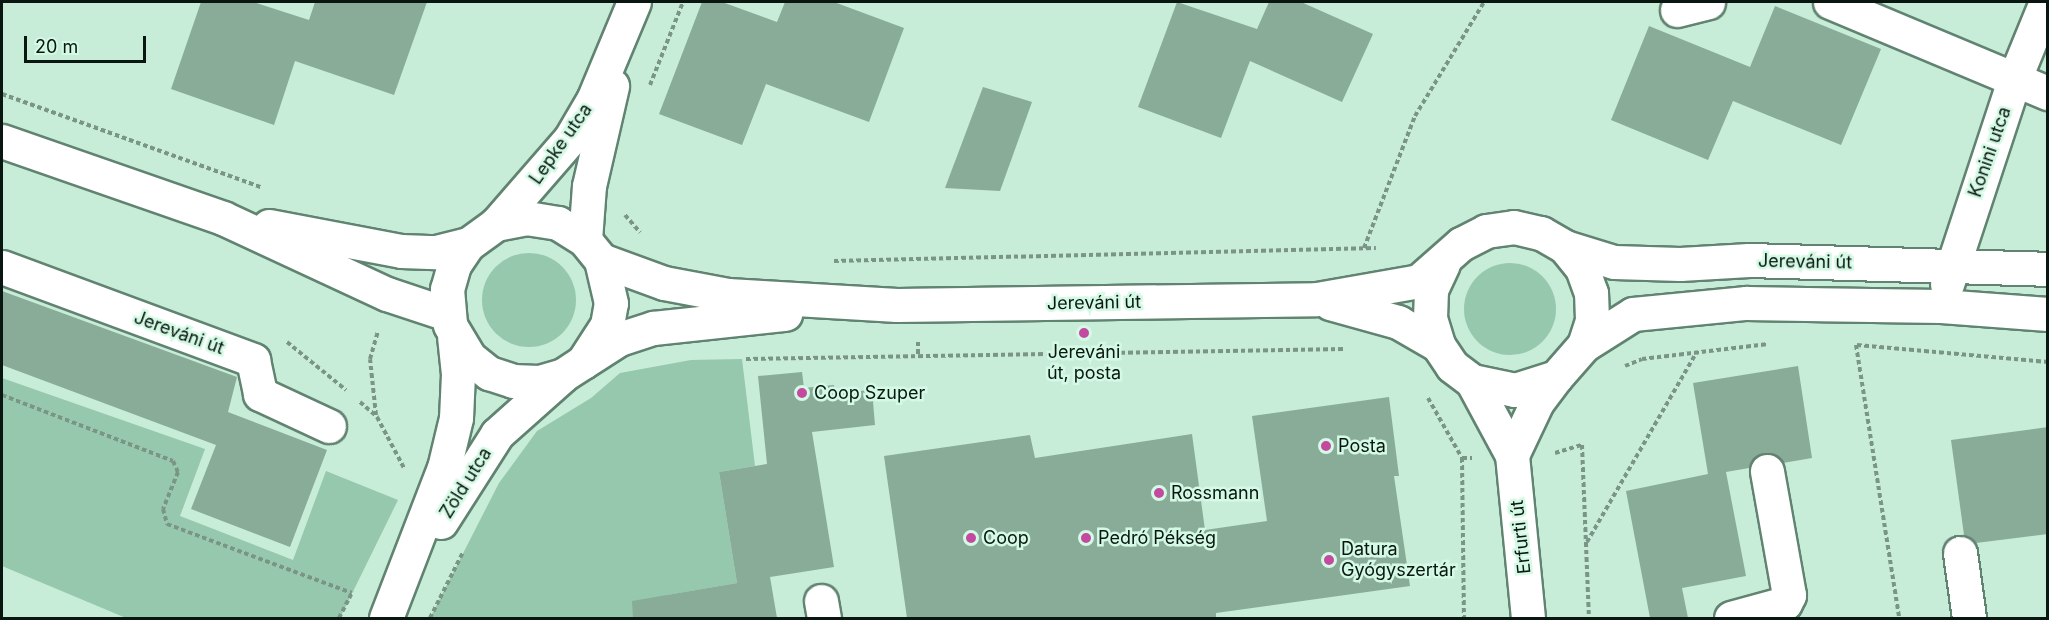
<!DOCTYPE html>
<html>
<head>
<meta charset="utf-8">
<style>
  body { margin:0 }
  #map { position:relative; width:2049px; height:620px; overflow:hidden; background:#c7ecd7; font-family:Inter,sans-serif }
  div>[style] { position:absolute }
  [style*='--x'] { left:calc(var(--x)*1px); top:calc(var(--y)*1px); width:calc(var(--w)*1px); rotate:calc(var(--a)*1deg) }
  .green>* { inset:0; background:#96c8ad }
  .round { border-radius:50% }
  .building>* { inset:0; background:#88ac98 }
  .path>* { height:4px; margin-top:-2px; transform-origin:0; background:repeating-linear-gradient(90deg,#7a9586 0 4.5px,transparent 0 7.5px) }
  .roads { filter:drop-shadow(2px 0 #618371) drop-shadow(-2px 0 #618371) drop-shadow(0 2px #618371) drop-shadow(0 -2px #618371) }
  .minor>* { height:33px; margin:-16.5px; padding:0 16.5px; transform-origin:16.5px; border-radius:16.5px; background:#fff }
  .dots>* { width:16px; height:16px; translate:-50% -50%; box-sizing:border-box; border:3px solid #d4f9e4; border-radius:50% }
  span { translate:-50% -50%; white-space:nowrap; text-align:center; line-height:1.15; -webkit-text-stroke:5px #d4f9e4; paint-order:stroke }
  .street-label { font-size:18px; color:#091710 }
  .poi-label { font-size:18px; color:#091710 }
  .left { translate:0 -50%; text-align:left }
  .frame { position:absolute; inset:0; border:3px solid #091710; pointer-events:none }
  .scale { position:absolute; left:24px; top:36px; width:122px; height:27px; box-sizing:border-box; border:3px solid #091710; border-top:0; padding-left:8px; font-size:18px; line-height:21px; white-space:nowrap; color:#091710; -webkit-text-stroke:4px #d4f9e4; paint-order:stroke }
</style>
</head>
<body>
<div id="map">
  <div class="green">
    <i class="round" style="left:482px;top:253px;width:94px;height:94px"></i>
    <i class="round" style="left:1464px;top:263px;width:92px;height:92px"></i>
    <i style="clip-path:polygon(742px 359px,755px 466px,719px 472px,737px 583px,668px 595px,672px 618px,430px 618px,499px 483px,537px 431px,591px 398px,620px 373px,691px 360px)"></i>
    <i style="clip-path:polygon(2px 378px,205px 449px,180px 516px,293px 560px,326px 471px,398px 500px,340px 618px,126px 618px,2px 566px)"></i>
  </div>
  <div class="building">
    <i style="clip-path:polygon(201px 2px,253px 2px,309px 20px,315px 2px,427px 2px,394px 95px,295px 61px,274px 125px,171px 89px)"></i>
    <i style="clip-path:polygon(702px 2px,722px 2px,777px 22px,785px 2px,834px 2px,904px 28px,869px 122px,766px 84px,742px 145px,659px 114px)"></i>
    <i style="clip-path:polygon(1177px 2px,1257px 29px,1269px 2px,1301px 2px,1373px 34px,1342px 102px,1250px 61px,1221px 138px,1138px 107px)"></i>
    <i style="clip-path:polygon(1775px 6px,1881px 49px,1841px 145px,1733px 101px,1708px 160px,1611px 120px,1649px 26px,1750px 67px)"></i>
    <i style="clip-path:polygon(983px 87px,1032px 102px,1000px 191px,945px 188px)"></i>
    <i style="clip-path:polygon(2px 291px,237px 377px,228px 412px,327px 450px,290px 547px,191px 509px,216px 445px,2px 365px)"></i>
    <i style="clip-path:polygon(1798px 366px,1812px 458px,1783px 463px,1774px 454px,1764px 453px,1755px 457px,1749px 468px,1726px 472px,1746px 576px,1682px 588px,1688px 618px,1650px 618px,1626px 491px,1708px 474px,1693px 383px)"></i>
    <i style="clip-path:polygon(802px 372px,804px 388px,834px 385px,835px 393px,872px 390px,875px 425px,812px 432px,834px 567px,770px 577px,777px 618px,633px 618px,632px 601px,737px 583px,719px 472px,767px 464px,758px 376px)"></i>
    <i style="clip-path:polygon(1389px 397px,1399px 476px,1394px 476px,1410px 586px,1216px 613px,1216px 618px,907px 618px,884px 456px,1030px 435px,1035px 458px,1192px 434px,1205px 530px,1267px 521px,1252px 416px)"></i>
    <i style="clip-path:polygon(2048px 427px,2048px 534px,1976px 543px,1964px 535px,1951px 440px)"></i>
  </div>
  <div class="path">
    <i style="--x:650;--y:85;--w:89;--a:-68.3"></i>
    <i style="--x:2;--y:94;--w:277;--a:19.8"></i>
    <i style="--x:625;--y:215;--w:23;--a:49"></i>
    <i style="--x:1364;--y:248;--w:142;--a:-68.9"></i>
    <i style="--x:1415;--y:116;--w:133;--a:-58.8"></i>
    <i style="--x:834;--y:261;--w:542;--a:-1.37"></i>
    <i style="--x:287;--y:342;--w:76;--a:39.1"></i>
    <i style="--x:918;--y:342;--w:15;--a:90"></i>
    <i style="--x:1856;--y:345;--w:276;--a:81"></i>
    <i style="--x:1857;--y:345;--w:192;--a:5.1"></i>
    <i style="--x:746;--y:359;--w:598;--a:-0.96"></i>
    <i style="--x:1625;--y:366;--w:18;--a:-22"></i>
    <i style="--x:1642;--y:359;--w:127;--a:-6.8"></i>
    <i style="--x:2;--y:395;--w:183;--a:21.1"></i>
    <i style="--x:173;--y:461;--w:12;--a:66"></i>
    <i style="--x:178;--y:472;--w:40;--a:112"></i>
    <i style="--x:163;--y:509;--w:16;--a:75"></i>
    <i style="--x:167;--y:524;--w:197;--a:20.5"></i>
    <i style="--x:1428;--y:398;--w:69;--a:60.5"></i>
    <i style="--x:1462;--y:458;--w:10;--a:0"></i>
    <i style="--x:360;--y:402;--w:23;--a:41"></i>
    <i style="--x:377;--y:417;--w:58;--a:62.1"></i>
    <i style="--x:376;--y:415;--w:56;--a:-96.1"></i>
    <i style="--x:370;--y:359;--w:29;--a:-74"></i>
    <i style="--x:1555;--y:453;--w:28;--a:-17"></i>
    <i style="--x:1582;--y:445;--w:173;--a:87.7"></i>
    <i style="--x:1462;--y:458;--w:160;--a:89.3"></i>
    <i style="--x:1587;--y:542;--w:218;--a:-60"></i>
    <i style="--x:339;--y:618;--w:30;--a:-63"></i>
    <i style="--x:430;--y:618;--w:74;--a:-63.4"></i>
  </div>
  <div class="roads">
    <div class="minor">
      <i style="--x:1830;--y:2;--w:236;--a:22.7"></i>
      <i style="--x:1677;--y:10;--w:32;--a:-14"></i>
      <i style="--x:2;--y:141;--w:234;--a:19.2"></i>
      <i style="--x:223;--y:218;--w:181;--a:24.9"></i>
      <i style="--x:387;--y:294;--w:63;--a:18.4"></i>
      <i style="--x:496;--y:224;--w:113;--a:-49"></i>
      <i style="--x:570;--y:139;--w:45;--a:-59.5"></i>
      <i style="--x:593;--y:100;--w:106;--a:-67.3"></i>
      <i style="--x:269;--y:226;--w:134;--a:10.7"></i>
      <i style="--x:401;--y:251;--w:35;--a:2"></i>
      <i style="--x:436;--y:252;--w:33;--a:-14"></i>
      <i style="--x:585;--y:240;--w:54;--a:-85.8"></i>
      <i style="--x:589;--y:186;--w:103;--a:-77"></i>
      <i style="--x:601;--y:260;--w:67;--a:20.1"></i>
      <i style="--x:664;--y:283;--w:65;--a:10.6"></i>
      <i style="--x:728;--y:295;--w:169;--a:3.4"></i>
      <i style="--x:897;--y:305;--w:420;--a:-0.8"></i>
      <i style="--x:1317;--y:299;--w:104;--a:-10"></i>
      <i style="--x:1419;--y:281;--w:56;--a:-41.4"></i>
      <i style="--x:1461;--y:244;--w:28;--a:-27"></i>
      <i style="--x:1486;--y:231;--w:28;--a:-8"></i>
      <i style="--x:1514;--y:227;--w:28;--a:13"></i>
      <i style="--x:1541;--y:233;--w:28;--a:30"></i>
      <i style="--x:1565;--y:247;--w:51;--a:17"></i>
      <i style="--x:1614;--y:262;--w:66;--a:1.7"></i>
      <i style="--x:1680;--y:264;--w:69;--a:-3.3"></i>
      <i style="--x:1749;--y:260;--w:299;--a:1.7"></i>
      <i style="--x:1443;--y:264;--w:29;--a:115"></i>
      <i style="--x:1431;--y:290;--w:28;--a:92"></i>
      <i style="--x:1430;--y:318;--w:28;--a:73"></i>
      <i style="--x:1438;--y:345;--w:25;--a:56"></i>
      <i style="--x:1452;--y:366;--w:25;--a:37"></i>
      <i style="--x:1472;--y:381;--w:44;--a:11.8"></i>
      <i style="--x:1515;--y:390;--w:43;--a:-17.6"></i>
      <i style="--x:1556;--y:377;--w:43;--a:-48.8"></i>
      <i style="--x:1584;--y:345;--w:26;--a:-72"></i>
      <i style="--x:1592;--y:320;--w:27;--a:-92"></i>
      <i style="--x:1591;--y:293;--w:27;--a:-110"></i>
      <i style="--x:1582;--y:268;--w:27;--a:-129"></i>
      <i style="--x:2;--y:267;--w:268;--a:20.3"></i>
      <i style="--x:253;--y:360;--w:35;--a:78"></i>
      <i style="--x:260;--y:394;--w:76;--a:24.9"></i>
      <i style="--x:1947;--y:284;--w:215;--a:-71.8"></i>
      <i style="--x:2014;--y:80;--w:84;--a:-67.7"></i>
      <i style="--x:1330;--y:303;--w:71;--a:15.6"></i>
      <i style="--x:1398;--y:322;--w:46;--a:29.9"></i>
      <i style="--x:1584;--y:345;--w:58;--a:-32.3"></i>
      <i style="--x:1633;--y:314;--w:114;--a:-5.6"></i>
      <i style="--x:1746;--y:303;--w:195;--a:0.9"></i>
      <i style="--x:1941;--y:306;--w:107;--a:4.3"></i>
      <i style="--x:583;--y:362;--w:44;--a:-57"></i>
      <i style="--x:607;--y:325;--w:22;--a:-80"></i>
      <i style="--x:611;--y:303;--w:44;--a:-103.1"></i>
      <i style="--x:601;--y:260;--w:26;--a:-129"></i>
      <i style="--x:585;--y:240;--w:32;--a:-148"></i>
      <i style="--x:558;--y:223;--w:31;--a:-171"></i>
      <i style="--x:527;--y:218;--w:32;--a:169"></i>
      <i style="--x:496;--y:224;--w:34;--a:144"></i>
      <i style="--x:468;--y:244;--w:25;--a:124"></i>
      <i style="--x:454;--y:265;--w:25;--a:106"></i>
      <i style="--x:447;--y:289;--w:36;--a:85"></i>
      <i style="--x:450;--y:325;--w:37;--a:59"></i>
      <i style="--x:469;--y:357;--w:26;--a:39"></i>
      <i style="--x:489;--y:373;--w:25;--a:18"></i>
      <i style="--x:513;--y:381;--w:26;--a:2"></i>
      <i style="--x:539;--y:382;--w:25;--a:-16"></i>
      <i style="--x:563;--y:375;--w:24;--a:-33"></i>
      <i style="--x:583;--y:362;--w:43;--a:-32.6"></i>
      <i style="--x:619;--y:339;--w:36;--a:-18"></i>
      <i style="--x:653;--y:328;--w:133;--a:-6.1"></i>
      <i style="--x:1472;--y:381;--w:84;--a:61.6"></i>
      <i style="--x:1512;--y:455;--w:164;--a:84.4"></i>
      <i style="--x:1512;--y:455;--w:59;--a:-64.7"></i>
      <i style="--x:1537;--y:402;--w:31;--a:-53"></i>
      <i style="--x:441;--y:522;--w:104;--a:-57.5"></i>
      <i style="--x:497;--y:434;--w:87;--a:-41.7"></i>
      <i style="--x:1960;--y:553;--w:66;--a:82.1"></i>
      <i style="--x:821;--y:601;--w:17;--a:80"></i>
      <i style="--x:386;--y:618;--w:161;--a:-68.9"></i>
      <i style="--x:444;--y:468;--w:51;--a:-76.5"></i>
      <i style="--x:456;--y:418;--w:44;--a:-87.4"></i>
      <i style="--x:458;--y:374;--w:37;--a:-96"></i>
      <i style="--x:1731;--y:618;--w:56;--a:-15.5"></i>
      <i style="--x:1785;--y:603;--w:9;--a:-63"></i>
      <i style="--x:1789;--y:595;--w:126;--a:-100.1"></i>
    </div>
  </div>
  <div class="dots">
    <i style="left:1084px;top:333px;background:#c34a9f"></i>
    <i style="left:802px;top:393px;background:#c34a9f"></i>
    <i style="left:1326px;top:446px;background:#c34a9f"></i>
    <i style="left:1159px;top:493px;background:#c34a9f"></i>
    <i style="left:971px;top:538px;background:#c34a9f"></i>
    <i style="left:1086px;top:538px;background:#c34a9f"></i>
    <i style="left:1329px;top:560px;background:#c34a9f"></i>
  </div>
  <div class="street-label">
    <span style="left:561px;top:144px;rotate:-55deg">Lepke utca</span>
    <span style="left:1990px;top:152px;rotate:-71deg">Konini utca</span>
    <span style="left:1805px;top:262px;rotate:1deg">Jereváni út</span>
    <span style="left:1094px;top:303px;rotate:-1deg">Jereváni út</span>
    <span style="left:179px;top:333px;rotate:20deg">Jereváni út</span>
    <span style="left:466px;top:483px;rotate:-58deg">Zöld utca</span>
    <span style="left:1521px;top:537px;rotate:-96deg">Erfurti út</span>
  </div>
  <div class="poi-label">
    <span style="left:1084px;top:363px">Jereváni<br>út, posta</span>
    <span class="left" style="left:814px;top:393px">Coop Szuper</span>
    <span class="left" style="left:1338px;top:446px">Posta</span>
    <span class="left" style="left:1171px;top:493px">Rossmann</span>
    <span class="left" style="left:983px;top:538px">Coop</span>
    <span class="left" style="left:1098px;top:538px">Pedró Pékség</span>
    <span class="left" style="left:1341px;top:560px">Datura<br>Gyógyszertár</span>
  </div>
  <div class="frame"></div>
  <div class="scale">20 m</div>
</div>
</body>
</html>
